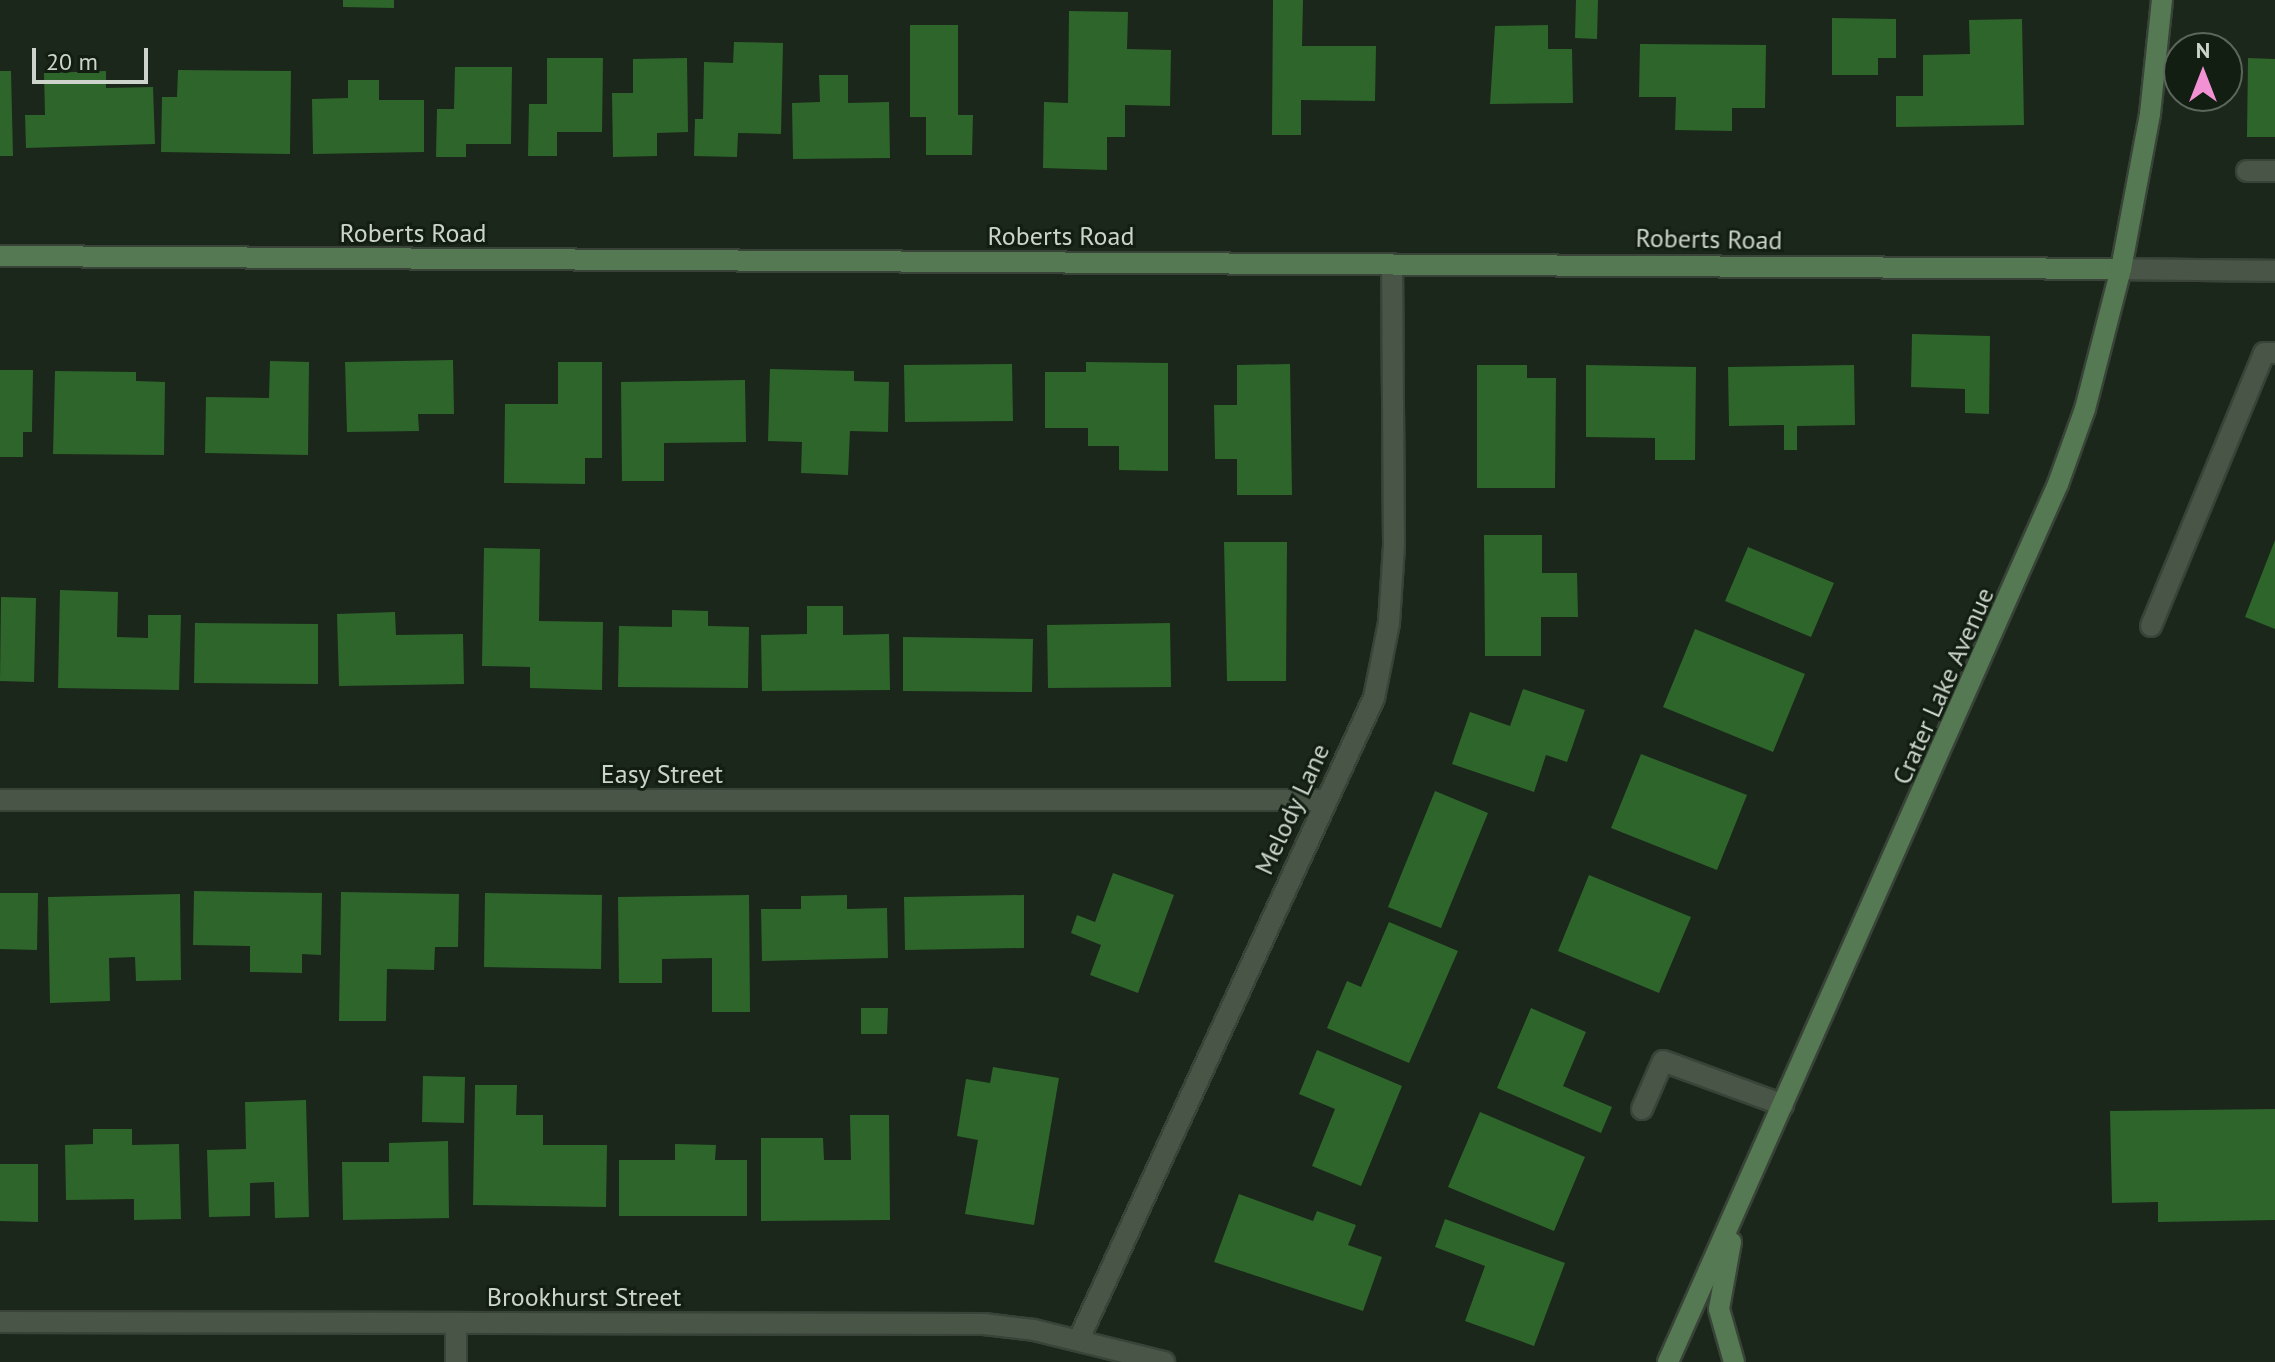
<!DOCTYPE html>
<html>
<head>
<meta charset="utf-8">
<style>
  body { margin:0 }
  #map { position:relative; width:2275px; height:1362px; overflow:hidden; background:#1b271a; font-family:"PT Sans",sans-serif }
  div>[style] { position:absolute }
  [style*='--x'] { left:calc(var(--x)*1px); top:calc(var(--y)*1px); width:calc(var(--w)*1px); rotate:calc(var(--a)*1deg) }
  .building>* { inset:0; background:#2e652b }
  .roads { filter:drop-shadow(2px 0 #394338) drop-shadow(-2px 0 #394338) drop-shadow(0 2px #394338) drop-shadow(0 -2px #394338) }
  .lane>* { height:20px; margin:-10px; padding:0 10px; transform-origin:10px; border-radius:10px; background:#485547 }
  .street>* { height:20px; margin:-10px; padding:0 10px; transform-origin:10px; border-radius:10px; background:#485547 }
  .secondary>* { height:20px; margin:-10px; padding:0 10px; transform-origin:10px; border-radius:10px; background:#557952 }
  span { translate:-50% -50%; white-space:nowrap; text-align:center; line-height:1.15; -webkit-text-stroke:6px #121e11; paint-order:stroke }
  .street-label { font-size:26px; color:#ccd4cb }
  .north { position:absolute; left:2163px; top:32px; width:80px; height:80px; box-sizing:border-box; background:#121e11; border:2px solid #5c675b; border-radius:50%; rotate:0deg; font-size:22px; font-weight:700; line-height:32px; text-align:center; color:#ccd4cb }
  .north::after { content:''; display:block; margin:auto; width:28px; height:36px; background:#f391d5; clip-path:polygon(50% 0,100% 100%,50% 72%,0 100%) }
  .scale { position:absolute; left:32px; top:48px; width:116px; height:36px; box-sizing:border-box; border:4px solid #ccd4cb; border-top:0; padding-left:10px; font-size:24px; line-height:28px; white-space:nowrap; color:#ccd4cb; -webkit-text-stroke:6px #121e11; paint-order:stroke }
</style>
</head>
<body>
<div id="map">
  <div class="building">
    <i style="clip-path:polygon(343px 0,394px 0,394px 8px,343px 7px)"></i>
    <i style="clip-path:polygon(1273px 0,1303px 0,1302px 46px,1376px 46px,1375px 101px,1301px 100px,1301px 135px,1272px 135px)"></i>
    <i style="clip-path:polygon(1576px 0,1598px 0,1597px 39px,1575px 38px)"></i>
    <i style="clip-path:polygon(1069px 11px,1128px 12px,1127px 49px,1171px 50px,1170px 106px,1125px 105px,1125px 137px,1107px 137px,1107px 170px,1043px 168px,1044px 102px,1068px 103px)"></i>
    <i style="clip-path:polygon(1832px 18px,1896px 19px,1896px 58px,1878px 58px,1878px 75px,1832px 75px)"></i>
    <i style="clip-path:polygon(2022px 19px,2024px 125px,1896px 127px,1896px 96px,1923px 96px,1923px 55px,1970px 54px,1969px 20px)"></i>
    <i style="clip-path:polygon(910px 25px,958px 25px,958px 115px,973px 115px,972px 155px,926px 155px,926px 117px,910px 117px)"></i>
    <i style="clip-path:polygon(1548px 25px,1548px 49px,1572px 49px,1573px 103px,1490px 104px,1495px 26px)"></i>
    <i style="clip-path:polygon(734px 42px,783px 43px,781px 134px,738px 133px,737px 157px,694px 156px,695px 119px,703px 119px,704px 62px,733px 63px)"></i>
    <i style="clip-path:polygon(1640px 44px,1766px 45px,1765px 108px,1732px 108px,1732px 131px,1675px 130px,1676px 97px,1639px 97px)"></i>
    <i style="clip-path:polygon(547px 58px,603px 58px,602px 132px,557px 132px,557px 156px,528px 156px,529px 104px,547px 104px)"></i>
    <i style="clip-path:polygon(687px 58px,688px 132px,657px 133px,657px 156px,613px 157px,612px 93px,633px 93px,633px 59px)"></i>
    <i style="clip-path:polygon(2248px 58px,2275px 59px,2275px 137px,2247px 137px)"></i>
    <i style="clip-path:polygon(455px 67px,512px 67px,511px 144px,466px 144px,466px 157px,436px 157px,437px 109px,454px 109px)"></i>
    <i style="clip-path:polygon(178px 70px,291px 71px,290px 154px,161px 152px,162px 97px,177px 97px)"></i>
    <i style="clip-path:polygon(0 71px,11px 71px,13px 156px,0 156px)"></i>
    <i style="clip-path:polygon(106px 71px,106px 88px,153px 87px,155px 144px,26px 148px,25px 115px,45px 115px,44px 73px)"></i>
    <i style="clip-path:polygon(819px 75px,848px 75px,848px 103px,889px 102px,890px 158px,793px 159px,792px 103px,820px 102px)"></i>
    <i style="clip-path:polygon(348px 80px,379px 80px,379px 100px,424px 100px,424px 152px,313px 154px,312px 99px,348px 98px)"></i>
    <i style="clip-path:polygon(1912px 334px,1990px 336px,1989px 414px,1965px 413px,1965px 389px,1911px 387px)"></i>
    <i style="clip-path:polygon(453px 360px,454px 414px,418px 414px,419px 431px,347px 432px,345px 362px)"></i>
    <i style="clip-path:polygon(270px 361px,309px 362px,308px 455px,205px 453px,206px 397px,269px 398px)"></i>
    <i style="clip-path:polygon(558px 362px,602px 362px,602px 458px,585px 458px,585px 484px,504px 483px,505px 404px,558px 404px)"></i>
    <i style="clip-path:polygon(1086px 362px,1168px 363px,1168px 471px,1119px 470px,1119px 446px,1088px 446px,1088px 428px,1045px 428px,1045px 372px,1086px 372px)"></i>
    <i style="clip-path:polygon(1012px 364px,1013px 421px,905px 422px,904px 365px)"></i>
    <i style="clip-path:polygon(1290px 364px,1292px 495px,1237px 495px,1237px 459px,1215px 459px,1214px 405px,1237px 405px,1237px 365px)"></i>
    <i style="clip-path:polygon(1477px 365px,1527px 365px,1527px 378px,1556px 378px,1555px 488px,1477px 488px)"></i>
    <i style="clip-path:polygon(1586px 365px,1696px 367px,1695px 460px,1655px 460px,1655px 438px,1586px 437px)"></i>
    <i style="clip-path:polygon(1854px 365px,1855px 425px,1797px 426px,1797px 450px,1784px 450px,1784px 425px,1729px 426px,1728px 367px)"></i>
    <i style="clip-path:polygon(770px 369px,854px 371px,854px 381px,889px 382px,888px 432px,850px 431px,848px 475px,801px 473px,802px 442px,768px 441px)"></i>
    <i style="clip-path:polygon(0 370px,33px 370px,32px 432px,23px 432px,23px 457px,0 457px)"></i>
    <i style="clip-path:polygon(55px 371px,136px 372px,136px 381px,165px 382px,164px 455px,53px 454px)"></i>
    <i style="clip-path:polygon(745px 380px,746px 442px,664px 443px,664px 481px,622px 481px,621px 382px)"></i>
    <i style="clip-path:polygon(1484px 535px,1542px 535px,1542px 573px,1577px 573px,1578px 617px,1541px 617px,1541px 656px,1485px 656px)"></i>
    <i style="clip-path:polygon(2275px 540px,2275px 629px,2245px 617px)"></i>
    <i style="clip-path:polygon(1224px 542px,1287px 542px,1286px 681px,1227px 681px)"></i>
    <i style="clip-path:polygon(1748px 547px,1834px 583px,1811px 637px,1725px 601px)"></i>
    <i style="clip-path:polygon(484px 548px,540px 549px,539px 621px,603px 622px,602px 690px,530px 688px,530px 667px,482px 666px)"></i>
    <i style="clip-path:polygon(60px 590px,118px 592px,117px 637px,148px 638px,148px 615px,181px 615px,179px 690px,58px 688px)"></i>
    <i style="clip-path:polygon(1px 597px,36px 598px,34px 682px,0 681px)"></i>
    <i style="clip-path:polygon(807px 606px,843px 606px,843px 635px,889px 634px,890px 690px,762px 691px,761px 635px,807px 634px)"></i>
    <i style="clip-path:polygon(672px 610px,708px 611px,708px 626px,749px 627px,748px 688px,618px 687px,619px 626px,672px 627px)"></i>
    <i style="clip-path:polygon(395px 612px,396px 635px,463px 634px,464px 684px,339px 686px,337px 614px)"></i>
    <i style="clip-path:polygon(195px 623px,318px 624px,318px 684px,194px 683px)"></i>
    <i style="clip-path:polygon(1170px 623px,1171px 687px,1048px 688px,1047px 625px)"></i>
    <i style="clip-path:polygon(1695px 629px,1805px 674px,1773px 752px,1663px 707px)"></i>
    <i style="clip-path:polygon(903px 637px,1033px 639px,1032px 692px,903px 691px)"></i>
    <i style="clip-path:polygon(1523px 689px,1585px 710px,1567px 762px,1546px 755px,1534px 792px,1452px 764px,1470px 712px,1510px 726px)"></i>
    <i style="clip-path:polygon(1641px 754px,1747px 795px,1717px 870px,1611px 828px)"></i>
    <i style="clip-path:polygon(1435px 791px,1488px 813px,1441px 928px,1388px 907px)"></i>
    <i style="clip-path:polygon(1113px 873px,1174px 895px,1138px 993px,1090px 975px,1101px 945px,1071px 933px,1077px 915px,1095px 922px)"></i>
    <i style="clip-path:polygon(1589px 875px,1691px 917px,1659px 993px,1558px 951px)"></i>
    <i style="clip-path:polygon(194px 891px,322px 893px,321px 955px,302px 954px,302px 973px,250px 972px,250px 946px,193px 945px)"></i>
    <i style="clip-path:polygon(341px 892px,459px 894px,458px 947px,435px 947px,434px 970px,387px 969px,386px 1021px,339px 1021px)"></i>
    <i style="clip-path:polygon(0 893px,38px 893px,37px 950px,0 949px)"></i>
    <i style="clip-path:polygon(485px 893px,602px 895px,601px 969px,484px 967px)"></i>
    <i style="clip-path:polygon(180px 894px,181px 980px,136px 981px,135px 957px,109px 958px,110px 1001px,50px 1003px,48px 897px)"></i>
    <i style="clip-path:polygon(749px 895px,750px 1012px,712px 1012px,712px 958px,662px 959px,662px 983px,619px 983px,618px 897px)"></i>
    <i style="clip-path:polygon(847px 895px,847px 909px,887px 908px,888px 958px,762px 961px,761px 909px,801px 909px,801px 896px)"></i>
    <i style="clip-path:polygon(1024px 895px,1024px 948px,905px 950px,904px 897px)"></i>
    <i style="clip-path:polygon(1389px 922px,1458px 951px,1409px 1063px,1327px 1028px,1347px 981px,1361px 987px)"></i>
    <i style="clip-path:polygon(861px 1008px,888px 1008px,887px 1034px,861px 1034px)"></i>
    <i style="clip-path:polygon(1531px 1008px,1586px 1032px,1563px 1086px,1612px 1107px,1601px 1133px,1497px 1088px)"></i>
    <i style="clip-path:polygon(1317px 1050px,1402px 1086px,1361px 1186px,1312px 1166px,1335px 1109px,1299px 1094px)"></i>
    <i style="clip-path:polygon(993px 1067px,1059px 1078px,1034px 1225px,965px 1214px,978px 1140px,957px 1136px,966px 1079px,990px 1083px)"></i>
    <i style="clip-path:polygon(423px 1076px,465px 1077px,464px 1123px,422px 1122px)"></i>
    <i style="clip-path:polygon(475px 1085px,517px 1085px,516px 1115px,543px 1115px,543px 1145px,607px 1145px,606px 1207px,473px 1205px)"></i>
    <i style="clip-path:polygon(306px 1100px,309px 1217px,275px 1218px,274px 1182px,250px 1183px,250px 1216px,209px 1217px,207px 1150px,246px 1149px,245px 1102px)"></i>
    <i style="clip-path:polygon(2275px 1109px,2275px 1220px,2158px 1222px,2158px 1202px,2112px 1203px,2110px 1111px)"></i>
    <i style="clip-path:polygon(1480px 1112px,1585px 1157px,1554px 1231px,1448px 1187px)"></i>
    <i style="clip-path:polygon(850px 1115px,889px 1115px,890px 1220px,761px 1221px,761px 1138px,823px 1138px,824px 1160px,851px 1160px)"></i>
    <i style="clip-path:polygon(93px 1129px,132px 1129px,132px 1145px,179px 1144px,181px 1219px,134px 1220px,134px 1199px,66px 1200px,65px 1145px,93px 1144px)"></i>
    <i style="clip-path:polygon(448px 1141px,449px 1218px,343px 1220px,342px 1162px,389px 1162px,389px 1143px)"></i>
    <i style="clip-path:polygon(675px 1144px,716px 1145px,715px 1160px,747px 1160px,747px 1216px,619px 1216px,619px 1160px,675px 1160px)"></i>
    <i style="clip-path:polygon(0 1164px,38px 1164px,38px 1222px,0 1221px)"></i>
    <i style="clip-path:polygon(1239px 1194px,1313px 1221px,1317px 1211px,1356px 1225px,1348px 1245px,1382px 1257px,1363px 1311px,1214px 1262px)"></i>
    <i style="clip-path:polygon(1445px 1219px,1565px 1263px,1534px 1346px,1465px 1321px,1485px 1266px,1435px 1247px)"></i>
  </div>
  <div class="roads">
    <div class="lane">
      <i style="--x:2247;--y:171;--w:28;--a:0"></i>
      <i style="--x:2121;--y:269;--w:154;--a:0.7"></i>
      <i style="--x:2151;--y:626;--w:295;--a:-67.5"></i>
      <i style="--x:2264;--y:353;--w:11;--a:0"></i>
      <i style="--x:1642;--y:1109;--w:52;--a:-66.4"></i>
      <i style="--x:1663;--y:1061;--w:128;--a:20.1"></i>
    </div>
    <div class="street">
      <i style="--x:0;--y:800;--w:1324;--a:0"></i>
      <i style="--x:0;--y:1322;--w:984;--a:0.12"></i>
      <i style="--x:984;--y:1324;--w:50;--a:6.8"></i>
      <i style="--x:1034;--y:1330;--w:134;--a:13.8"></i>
      <i style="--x:456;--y:1323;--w:39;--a:90"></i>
      <i style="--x:1079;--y:1339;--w:706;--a:-65.29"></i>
      <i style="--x:1374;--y:698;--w:76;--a:-78.7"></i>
      <i style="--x:1389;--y:623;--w:77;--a:-86.3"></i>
      <i style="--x:1394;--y:546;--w:282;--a:-90.4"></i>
    </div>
    <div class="secondary">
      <i style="--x:0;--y:256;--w:2121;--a:0.35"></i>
      <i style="--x:1731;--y:1242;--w:68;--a:100.2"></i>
      <i style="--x:1719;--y:1309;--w:55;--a:74.2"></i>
      <i style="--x:1668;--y:1362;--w:961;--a:-66.05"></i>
      <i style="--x:2058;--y:484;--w:80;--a:-70.2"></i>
      <i style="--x:2085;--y:409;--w:145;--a:-75.6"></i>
      <i style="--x:2121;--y:269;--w:158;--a:-79.4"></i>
      <i style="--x:2150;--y:114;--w:115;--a:-84"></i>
    </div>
  </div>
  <div class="street-label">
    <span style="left:413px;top:233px">Roberts Road</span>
    <span style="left:1061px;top:236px">Roberts Road</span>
    <span style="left:1709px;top:239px;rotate:1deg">Roberts Road</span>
    <span style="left:1943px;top:686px;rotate:-66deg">Crater Lake Avenue</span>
    <span style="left:662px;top:774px">Easy Street</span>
    <span style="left:1292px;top:809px;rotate:-65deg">Melody Lane</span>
    <span style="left:584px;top:1297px">Brookhurst Street</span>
  </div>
  <div class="north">N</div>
  <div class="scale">20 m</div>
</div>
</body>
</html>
